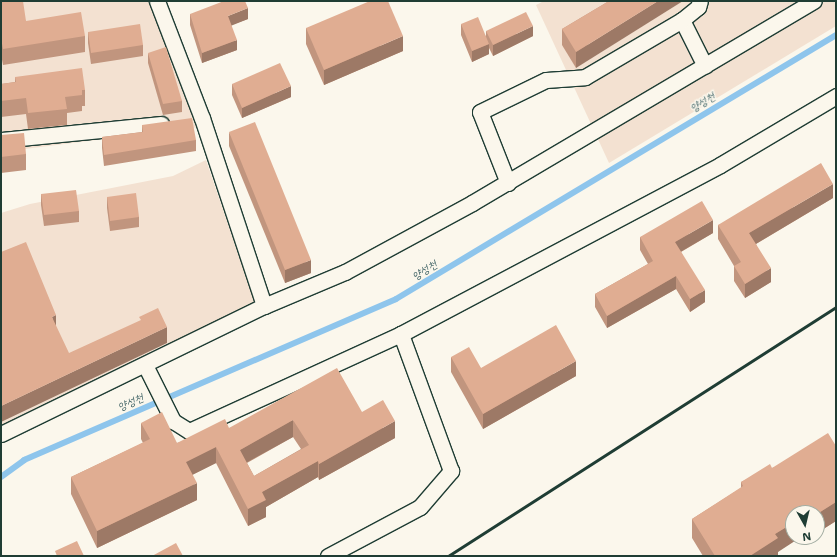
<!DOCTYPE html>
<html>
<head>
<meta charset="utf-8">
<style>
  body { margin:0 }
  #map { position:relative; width:837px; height:557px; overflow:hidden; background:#fbf7ec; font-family:"Shantell Sans","Poor Story",sans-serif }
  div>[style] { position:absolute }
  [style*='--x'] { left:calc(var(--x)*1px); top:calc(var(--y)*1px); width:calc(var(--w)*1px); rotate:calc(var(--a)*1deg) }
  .built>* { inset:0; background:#f3e1d1 }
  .stream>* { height:6px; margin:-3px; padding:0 3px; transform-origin:3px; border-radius:3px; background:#8ec5ec }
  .roads { filter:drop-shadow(1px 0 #1f3d34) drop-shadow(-1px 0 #1f3d34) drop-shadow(0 1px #1f3d34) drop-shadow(0 -1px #1f3d34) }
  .street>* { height:15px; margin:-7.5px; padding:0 7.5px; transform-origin:7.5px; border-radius:7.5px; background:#fbf7ec }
  .rail>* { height:3px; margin:-1.5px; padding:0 1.5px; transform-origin:1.5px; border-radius:1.5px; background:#1f3d34 }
  .wall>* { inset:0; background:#c1957e }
  .shaded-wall>* { inset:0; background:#9d7966 }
  .building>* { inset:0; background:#e0ad92 }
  span { translate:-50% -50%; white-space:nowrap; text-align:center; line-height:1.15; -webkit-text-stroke:3px #fbf7ec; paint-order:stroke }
  .water-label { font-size:11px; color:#3b5f62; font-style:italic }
  .frame { position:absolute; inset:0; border:2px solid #1f3d34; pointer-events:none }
  .north { position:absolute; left:785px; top:505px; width:40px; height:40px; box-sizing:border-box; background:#fbf7ec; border:1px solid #a3ada2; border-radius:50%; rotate:172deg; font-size:11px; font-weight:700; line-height:16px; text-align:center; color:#1f3d34 }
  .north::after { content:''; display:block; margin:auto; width:14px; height:18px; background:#1f3d34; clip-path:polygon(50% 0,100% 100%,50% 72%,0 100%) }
</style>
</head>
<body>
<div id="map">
  <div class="built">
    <i style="clip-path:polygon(1px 1px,152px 1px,199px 127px,1px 152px)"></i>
    <i style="clip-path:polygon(544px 1px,836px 1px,836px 26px,609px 163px,536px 5px)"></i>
    <i style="clip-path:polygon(206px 160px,255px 303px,1px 427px,1px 213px,30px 204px,173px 176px)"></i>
  </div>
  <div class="stream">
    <i style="--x:1;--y:477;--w:29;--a:-36"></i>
    <i style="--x:24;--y:460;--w:405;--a:-23.4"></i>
    <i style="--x:396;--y:299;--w:513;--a:-30.96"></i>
  </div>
  <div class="roads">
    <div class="street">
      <i style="--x:157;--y:1;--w:125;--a:69"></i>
      <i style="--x:202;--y:118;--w:198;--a:71.7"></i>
      <i style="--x:682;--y:20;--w:51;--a:63.4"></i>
      <i style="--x:1;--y:140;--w:161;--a:-5.7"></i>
      <i style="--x:508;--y:183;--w:76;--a:-111.5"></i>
      <i style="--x:480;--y:112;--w:73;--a:-25.9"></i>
      <i style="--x:546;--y:80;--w:39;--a:-4"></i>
      <i style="--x:585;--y:77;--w:113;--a:-30.4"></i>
      <i style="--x:682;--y:20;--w:21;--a:-39"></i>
      <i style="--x:698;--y:7;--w:6;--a:-72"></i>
      <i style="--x:145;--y:365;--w:63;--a:63.4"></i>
      <i style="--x:173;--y:421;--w:19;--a:32"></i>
      <i style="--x:189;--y:431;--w:233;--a:-24.6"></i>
      <i style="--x:401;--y:334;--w:361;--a:-27.9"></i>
      <i style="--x:720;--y:165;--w:135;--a:-30.7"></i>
      <i style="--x:1;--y:434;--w:292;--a:-26"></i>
      <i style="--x:264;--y:306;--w:88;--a:-22.8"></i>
      <i style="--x:345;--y:272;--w:145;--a:-28.5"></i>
      <i style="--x:472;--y:203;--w:397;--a:-30.6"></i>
      <i style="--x:328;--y:556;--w:104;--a:-28"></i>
      <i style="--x:420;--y:507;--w:48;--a:-49.3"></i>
      <i style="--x:451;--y:471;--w:146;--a:-110.1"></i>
    </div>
  </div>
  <div class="rail">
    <i style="--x:448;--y:556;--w:461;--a:-32.7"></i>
  </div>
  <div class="wall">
    <i style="clip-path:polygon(1px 1px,26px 21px,85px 36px,85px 52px,3px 65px,1px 54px)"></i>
    <i style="clip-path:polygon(609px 1px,576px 68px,562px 45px,562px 29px)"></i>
    <i style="clip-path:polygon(190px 14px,248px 19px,231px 25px,237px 50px,202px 63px,190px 25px)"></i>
    <i style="clip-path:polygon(461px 24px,486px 36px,486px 31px,533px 36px,493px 56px,489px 48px,489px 54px,472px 62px,461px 35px)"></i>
    <i style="clip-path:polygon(306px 28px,403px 51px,324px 85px,306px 44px)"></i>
    <i style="clip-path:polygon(88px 32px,143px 45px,143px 56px,91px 64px,88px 43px)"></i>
    <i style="clip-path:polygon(148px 53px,182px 101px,182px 112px,163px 115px,148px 63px)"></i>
    <i style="clip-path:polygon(15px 77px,85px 90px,85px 106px,82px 106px,82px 111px,67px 113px,67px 125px,28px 129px,26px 114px,1px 117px,1px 84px,15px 82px)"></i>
    <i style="clip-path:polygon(232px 84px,291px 97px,242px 118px,232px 95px)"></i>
    <i style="clip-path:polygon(142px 125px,196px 140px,196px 151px,104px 166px,102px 148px,102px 137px,142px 132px)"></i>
    <i style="clip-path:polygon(229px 132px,311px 273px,285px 283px,229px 146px)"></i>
    <i style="clip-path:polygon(1px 135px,26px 154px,26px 170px,1px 173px)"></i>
    <i style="clip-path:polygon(41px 194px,79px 211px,79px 222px,44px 226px,41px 205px)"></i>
    <i style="clip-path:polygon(107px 197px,139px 217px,139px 227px,110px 231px,107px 208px)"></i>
    <i style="clip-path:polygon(833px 198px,756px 244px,771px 282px,745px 298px,734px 281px,734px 266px,718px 239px,718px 225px)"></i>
    <i style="clip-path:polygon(713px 233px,681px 252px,705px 302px,690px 312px,676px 289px,607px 328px,595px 307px,595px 294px,648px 264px,640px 250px,640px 237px)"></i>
    <i style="clip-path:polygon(451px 357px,481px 368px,576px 376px,483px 429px,451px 372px)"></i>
    <i style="clip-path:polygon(evenodd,362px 412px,395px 438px,319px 480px,318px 477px,266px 507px,266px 517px,248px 526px,216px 463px,192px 475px,197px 500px,97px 548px,71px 494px,71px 477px,143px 443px,141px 439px,141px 423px,177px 443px,229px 428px,362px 412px,293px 437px,301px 449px,254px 476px,247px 463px,293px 437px)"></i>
    <i style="clip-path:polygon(836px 446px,836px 521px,817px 533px,817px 513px,793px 513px,778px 552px,778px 556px,703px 556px,692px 538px,692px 519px,741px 488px,741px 482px,772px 468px)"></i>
  </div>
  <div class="shaded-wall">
    <i style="clip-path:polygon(658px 1px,683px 1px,576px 68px,576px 52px)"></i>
    <i style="clip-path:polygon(248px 8px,248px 19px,228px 27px,228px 16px)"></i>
    <i style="clip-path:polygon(533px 26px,533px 36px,493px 56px,493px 45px)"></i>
    <i style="clip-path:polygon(403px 36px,403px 51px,324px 85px,324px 70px)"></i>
    <i style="clip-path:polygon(237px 40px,237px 50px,202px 63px,202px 53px)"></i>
    <i style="clip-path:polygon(489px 44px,489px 54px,472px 62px,472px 51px)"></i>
    <i style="clip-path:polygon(291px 86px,291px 97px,242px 118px,242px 108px)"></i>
    <i style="clip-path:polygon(833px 184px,833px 198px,749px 248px,749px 233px)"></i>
    <i style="clip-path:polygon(713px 220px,713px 233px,675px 255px,675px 242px)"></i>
    <i style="clip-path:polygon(311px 260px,311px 273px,285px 283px,285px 270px)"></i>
    <i style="clip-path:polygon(771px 268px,771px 282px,745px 298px,745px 284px)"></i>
    <i style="clip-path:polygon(676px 276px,676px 289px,607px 328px,607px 316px)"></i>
    <i style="clip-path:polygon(705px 290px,705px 302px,690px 312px,690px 299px)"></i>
    <i style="clip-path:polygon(56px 315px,56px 331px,52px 317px)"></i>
    <i style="clip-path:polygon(167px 327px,167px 343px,1px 422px,1px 406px)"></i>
    <i style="clip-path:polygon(576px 361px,576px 376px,483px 429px,483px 414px)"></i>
    <i style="clip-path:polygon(293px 420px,293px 437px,240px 466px,240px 450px)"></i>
    <i style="clip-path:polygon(395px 421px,395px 438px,319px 480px,319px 464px)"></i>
    <i style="clip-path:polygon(216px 447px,216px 463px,186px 478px,186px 462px)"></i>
    <i style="clip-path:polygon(318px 461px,318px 477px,266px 507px,266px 517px,248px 526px,248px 509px,262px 492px)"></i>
    <i style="clip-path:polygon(197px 483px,197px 500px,97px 548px,97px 531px)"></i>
    <i style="clip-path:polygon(836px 502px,836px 521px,817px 533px,817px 514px)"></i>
    <i style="clip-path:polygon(793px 523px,793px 537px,801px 537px,778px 552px,778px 556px,750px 556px,775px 534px)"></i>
  </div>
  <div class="building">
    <i style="clip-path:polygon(1px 1px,23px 1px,26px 21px,81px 12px,85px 36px,3px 49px,1px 38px)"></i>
    <i style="clip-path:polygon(224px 1px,245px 1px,248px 8px,228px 16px,237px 40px,202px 53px,190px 14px)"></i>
    <i style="clip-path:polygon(370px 1px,388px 1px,403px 36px,324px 70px,306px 28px)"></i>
    <i style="clip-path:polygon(609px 1px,658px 1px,576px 52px,562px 29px)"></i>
    <i style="clip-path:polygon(526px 12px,533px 26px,493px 45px,486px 31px)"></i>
    <i style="clip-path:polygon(478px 17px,489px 44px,472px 51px,461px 24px)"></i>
    <i style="clip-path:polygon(140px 24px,143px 45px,91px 53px,88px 32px)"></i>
    <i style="clip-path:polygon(166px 47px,182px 101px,163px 104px,148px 53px)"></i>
    <i style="clip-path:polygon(280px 63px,291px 86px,242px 108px,232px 84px)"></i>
    <i style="clip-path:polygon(82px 68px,85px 90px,82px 90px,82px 95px,65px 97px,67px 109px,28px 113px,26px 98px,1px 101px,1px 84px,16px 82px,15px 77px)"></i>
    <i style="clip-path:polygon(192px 118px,196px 140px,104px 155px,102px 137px,143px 132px,142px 125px)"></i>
    <i style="clip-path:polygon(255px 122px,311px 260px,285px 270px,229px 132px)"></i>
    <i style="clip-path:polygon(24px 133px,26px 154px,1px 157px,1px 135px)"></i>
    <i style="clip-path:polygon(821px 163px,833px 184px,749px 233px,771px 268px,745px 284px,734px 266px,741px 262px,718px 225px)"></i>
    <i style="clip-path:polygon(76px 190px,79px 211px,44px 215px,41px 194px)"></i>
    <i style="clip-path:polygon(136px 193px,139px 217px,110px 221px,107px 197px)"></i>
    <i style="clip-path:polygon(702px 201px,713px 220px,675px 242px,705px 290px,690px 299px,676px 276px,607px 316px,595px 294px,653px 261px,640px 237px)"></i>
    <i style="clip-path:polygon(26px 242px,56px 315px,52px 317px,69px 353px,141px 320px,139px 317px,158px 308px,167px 327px,1px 406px,1px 252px)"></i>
    <i style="clip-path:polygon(556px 325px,576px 361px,483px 414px,451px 357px,469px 347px,481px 368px)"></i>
    <i style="clip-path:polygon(evenodd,337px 368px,362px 412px,383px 400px,395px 421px,319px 464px,318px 461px,262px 492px,266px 500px,248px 509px,216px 447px,186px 462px,197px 483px,97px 531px,71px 477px,150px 439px,141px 423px,162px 412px,177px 443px,225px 419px,229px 428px,337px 368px,293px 420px,309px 445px,254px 476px,240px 450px,293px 420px)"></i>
    <i style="clip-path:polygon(828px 433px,836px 446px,836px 502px,817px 514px,817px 513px,793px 513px,793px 523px,775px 534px,778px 538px,750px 556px,715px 556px,692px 519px,743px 486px,741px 482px,770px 464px,772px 468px)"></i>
    <i style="clip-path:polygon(77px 541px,84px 556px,57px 556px,55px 551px)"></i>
    <i style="clip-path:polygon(176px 543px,183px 556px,152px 556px)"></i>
  </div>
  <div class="water-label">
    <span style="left:703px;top:103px;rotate:-31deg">양성천</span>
    <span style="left:425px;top:271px;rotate:-31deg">양성천</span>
    <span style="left:131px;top:403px;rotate:-23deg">양성천</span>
  </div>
  <div class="frame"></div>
  <div class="north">N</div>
</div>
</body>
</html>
